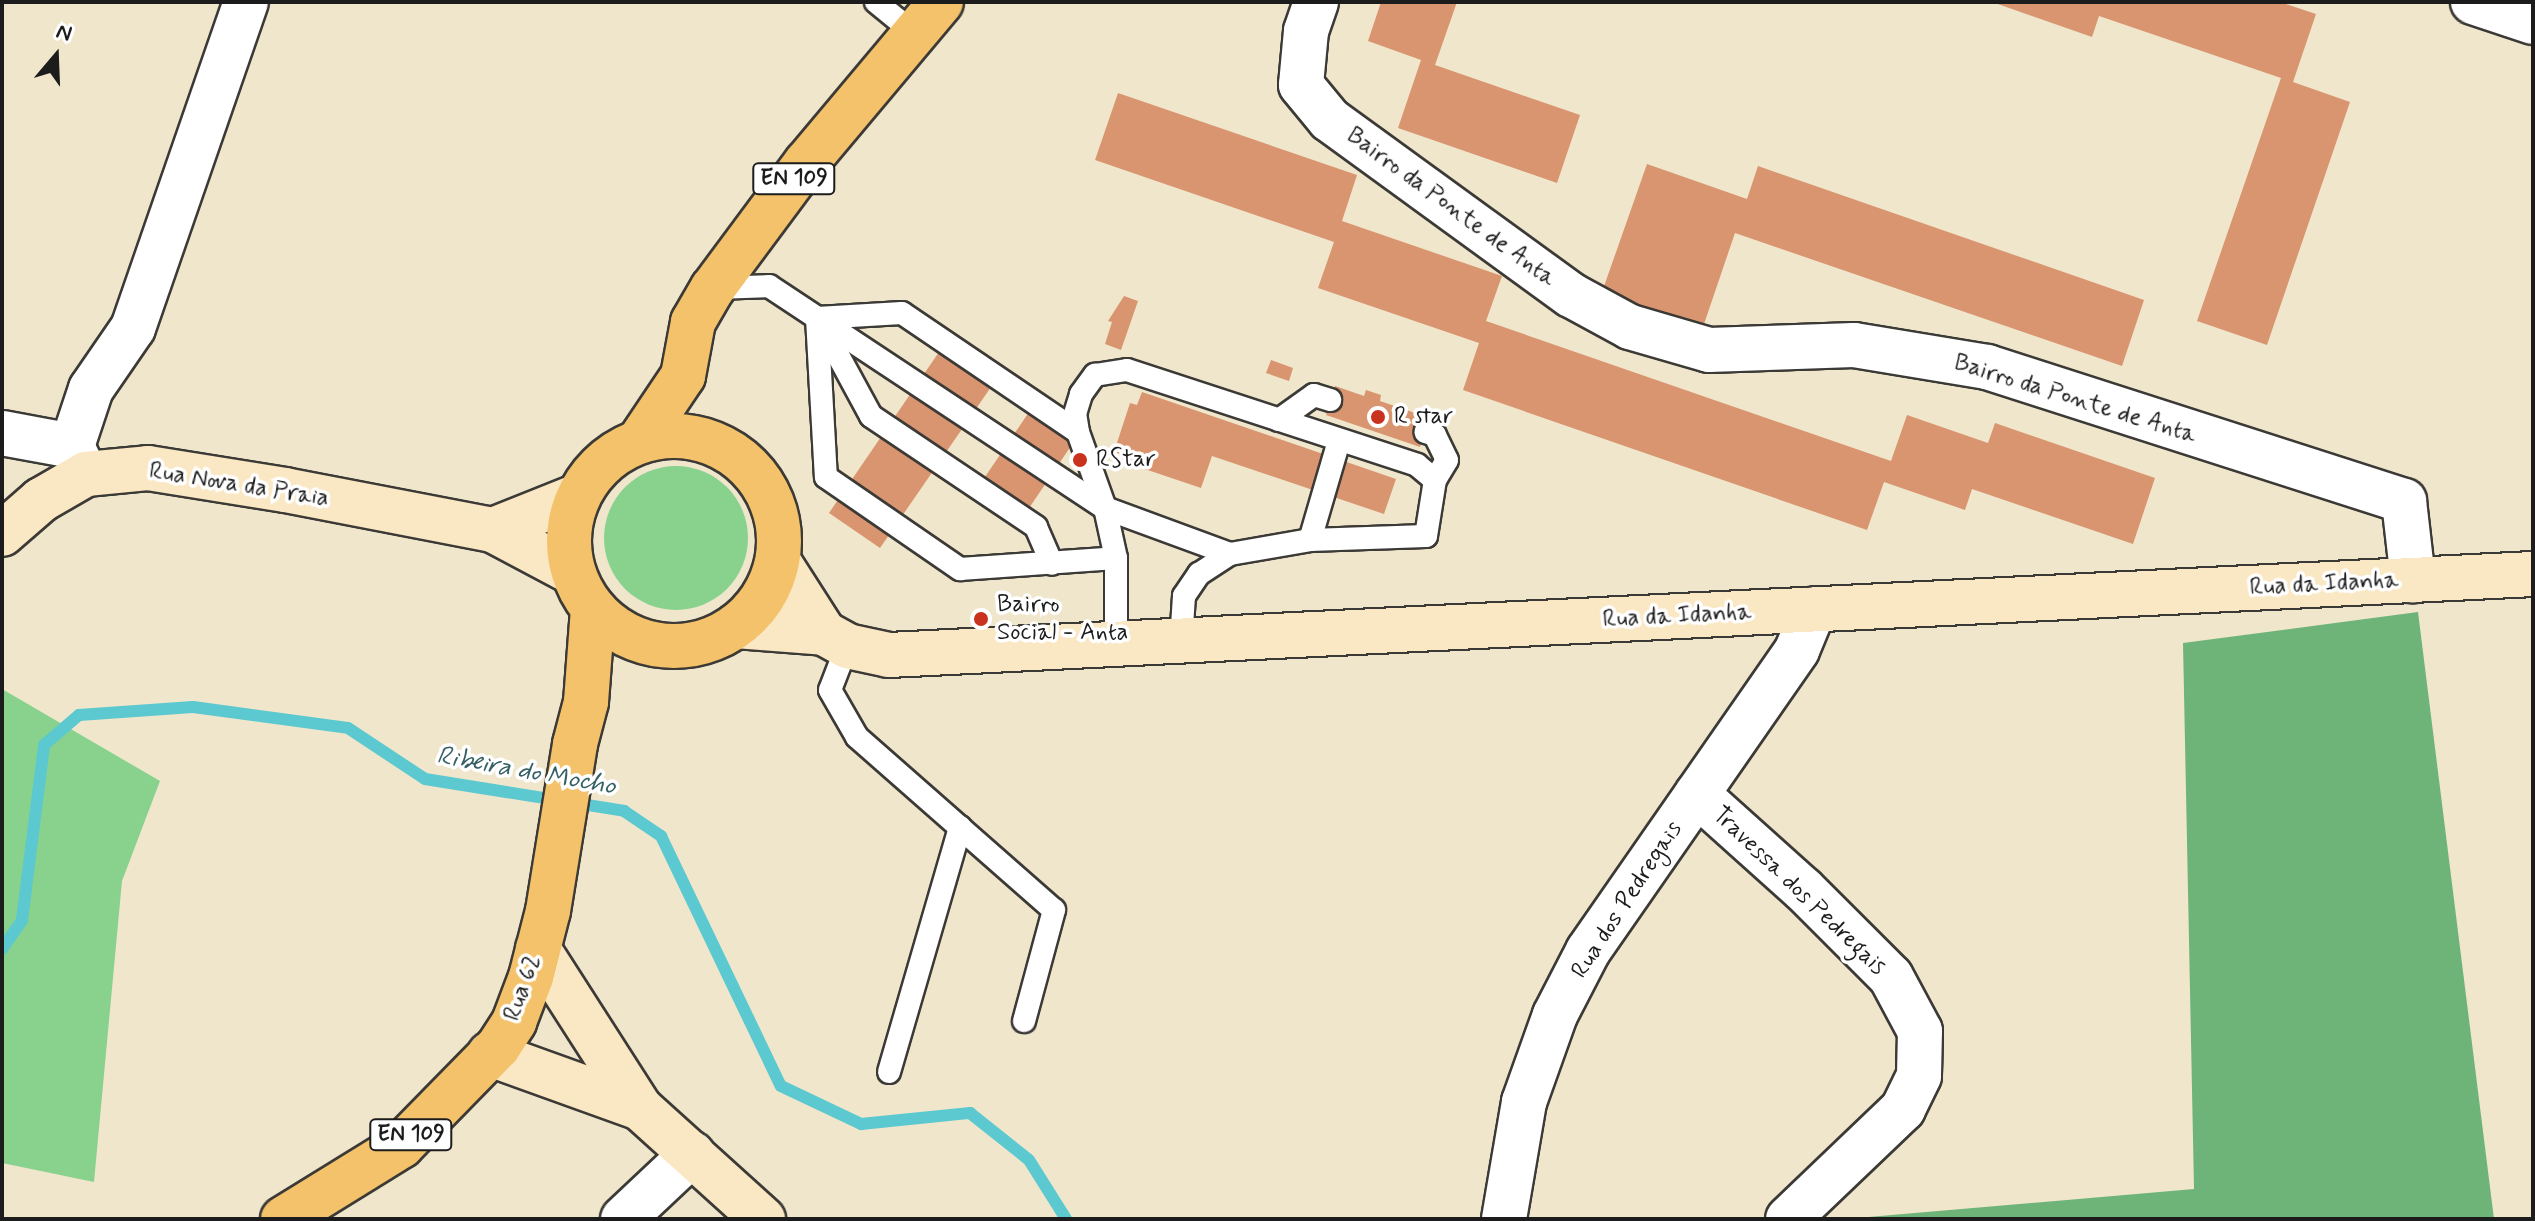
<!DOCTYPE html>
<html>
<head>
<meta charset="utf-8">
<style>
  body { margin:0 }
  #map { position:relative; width:2535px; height:1221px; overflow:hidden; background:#f0e6cc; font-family:Mynerve,sans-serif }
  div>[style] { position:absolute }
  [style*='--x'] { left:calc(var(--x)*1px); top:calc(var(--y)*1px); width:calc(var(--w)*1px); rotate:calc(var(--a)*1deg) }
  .green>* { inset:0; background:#88d28e }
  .round { border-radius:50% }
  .forest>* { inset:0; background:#6eb479 }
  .stream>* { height:12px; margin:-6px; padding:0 6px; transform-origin:6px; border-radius:6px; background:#5bc9cf }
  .building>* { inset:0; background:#d99570 }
  .roads { filter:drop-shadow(2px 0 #3c3a36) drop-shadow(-2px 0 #3c3a36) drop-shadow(0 2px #3c3a36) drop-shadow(0 -2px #3c3a36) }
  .lane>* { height:22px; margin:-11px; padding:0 11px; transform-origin:11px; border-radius:11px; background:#fff }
  .street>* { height:44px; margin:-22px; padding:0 22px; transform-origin:22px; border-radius:22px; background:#fff }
  .secondary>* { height:44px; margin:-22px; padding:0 22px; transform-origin:22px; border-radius:22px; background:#fae7c3 }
  .primary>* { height:44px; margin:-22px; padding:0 22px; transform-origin:22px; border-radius:22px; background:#f3c26a }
  .primary>.ring { margin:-22px; padding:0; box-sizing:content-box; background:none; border:44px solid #f3c26a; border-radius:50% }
  .dots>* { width:22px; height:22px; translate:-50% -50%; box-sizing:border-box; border:4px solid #fff; border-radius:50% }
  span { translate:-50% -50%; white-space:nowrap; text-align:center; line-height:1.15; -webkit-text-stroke:7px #fff; paint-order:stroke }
  .shield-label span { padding:2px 6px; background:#fff; border:2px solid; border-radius:6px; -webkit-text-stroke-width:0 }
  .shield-label { font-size:22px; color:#1c1c1c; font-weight:700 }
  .street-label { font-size:24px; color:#1c1c1c }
  .poi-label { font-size:24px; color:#1c1c1c }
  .left { translate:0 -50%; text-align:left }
  .water-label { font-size:26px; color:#356164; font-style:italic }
  .frame { position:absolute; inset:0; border:4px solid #1c1c1c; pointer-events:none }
  .north { position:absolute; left:16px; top:16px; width:80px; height:80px; -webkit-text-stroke:6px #fff; paint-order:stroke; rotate:19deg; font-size:22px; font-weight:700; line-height:32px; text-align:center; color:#1c1c1c }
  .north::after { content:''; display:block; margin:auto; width:28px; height:36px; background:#1c1c1c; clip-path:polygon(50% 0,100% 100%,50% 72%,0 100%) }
</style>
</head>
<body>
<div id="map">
  <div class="green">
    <i class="round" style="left:604px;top:466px;width:144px;height:144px"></i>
    <i style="clip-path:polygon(2px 689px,160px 781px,122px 881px,94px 1182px,2px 1163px)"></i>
  </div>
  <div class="forest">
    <i style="clip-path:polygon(2418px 612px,2494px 1219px,1845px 1219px,2194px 1189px,2183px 643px)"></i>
  </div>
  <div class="stream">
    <i style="--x:2;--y:949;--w:35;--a:-55"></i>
    <i style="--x:22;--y:920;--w:176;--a:-82.8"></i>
    <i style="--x:44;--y:745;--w:46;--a:-40.6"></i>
    <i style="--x:79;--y:715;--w:114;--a:-4"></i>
    <i style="--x:193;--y:707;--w:156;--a:7.7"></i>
    <i style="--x:348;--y:728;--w:92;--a:33.5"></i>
    <i style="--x:425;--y:779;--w:202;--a:9.1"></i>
    <i style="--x:624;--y:811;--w:45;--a:34"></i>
    <i style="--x:661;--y:836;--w:277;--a:64.4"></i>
    <i style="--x:781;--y:1086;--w:89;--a:25.4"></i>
    <i style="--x:861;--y:1124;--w:110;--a:-5.8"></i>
    <i style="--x:970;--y:1113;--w:75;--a:38.5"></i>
    <i style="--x:1029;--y:1160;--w:70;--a:57.9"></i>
  </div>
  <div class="building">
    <i style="clip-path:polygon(1381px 2px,1457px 2px,1435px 65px,1580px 115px,1557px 183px,1398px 128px,1421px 60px,1368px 41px)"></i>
    <i style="clip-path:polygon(1992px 2px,2280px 2px,2316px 14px,2293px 82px,2350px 102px,2267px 345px,2197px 321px,2281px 78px,2099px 16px,2092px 37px)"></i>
    <i style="clip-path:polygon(1118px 93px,1357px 175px,1342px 221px,1502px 276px,1486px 321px,1891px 461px,1907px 415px,1988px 443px,1995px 423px,2155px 478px,2133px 544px,1972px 489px,1965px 510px,1884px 482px,1867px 530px,1463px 390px,1479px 343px,1318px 288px,1334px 242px,1095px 160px)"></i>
    <i style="clip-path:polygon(1647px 164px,1747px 199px,1758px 166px,2144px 300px,2122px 366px,1735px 233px,1703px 327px,1602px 292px)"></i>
    <i style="clip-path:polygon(1124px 296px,1138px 301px,1121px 350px,1105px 344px,1112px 322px,1108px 321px)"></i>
    <i style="clip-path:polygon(939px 352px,991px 387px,880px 548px,829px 513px)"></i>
    <i style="clip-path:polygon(1271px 360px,1293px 368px,1289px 381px,1266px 373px)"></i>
    <i style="clip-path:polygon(1335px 386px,1364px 396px,1366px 390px,1381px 395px,1380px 401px,1430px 418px,1420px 447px,1326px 415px)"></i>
    <i style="clip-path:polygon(1142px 392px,1396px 479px,1384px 514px,1212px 456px,1201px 488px,1118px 460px,1120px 454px,1114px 452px,1130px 403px,1137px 405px)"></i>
    <i style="clip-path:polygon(1029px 412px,1073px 443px,1017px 526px,972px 496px)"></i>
  </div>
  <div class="roads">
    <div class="lane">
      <i style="--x:876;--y:2;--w:49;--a:39.2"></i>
      <i style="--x:713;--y:288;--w:56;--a:-2"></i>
      <i style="--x:769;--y:286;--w:403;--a:33.5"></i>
      <i style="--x:1105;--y:508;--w:51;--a:77.6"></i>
      <i style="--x:1116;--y:558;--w:86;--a:90"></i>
      <i style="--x:817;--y:318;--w:159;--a:86.8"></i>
      <i style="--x:826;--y:477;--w:163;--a:34.5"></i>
      <i style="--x:960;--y:569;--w:156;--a:-4"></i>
      <i style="--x:817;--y:318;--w:85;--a:-3.4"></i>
      <i style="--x:902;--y:313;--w:212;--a:34.1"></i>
      <i style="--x:820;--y:322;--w:107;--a:61.5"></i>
      <i style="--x:871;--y:416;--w:199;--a:33.9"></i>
      <i style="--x:1036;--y:527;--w:40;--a:66.6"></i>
      <i style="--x:1279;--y:420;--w:43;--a:-35.5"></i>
      <i style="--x:1314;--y:395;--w:17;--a:17"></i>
      <i style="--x:1310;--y:540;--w:103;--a:-73.7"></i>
      <i style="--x:1230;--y:554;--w:133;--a:-159.8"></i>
      <i style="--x:1105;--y:508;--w:81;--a:-109.6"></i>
      <i style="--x:1078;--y:432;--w:18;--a:-99"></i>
      <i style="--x:1075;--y:414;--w:21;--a:-73"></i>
      <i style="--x:1081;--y:394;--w:24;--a:-54"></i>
      <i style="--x:1095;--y:375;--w:32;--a:-9"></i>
      <i style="--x:1127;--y:370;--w:305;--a:18.1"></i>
      <i style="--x:1417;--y:465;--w:23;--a:40"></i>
      <i style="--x:1181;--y:642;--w:46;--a:-86.3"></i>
      <i style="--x:1184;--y:596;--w:27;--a:-56"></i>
      <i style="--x:1199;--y:574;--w:37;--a:-33"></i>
      <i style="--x:1230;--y:554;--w:81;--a:-9.9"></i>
      <i style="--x:1310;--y:540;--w:116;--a:-2"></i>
      <i style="--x:1426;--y:536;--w:57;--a:-80.9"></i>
      <i style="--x:1435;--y:480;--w:23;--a:-59"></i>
      <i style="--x:1447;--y:460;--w:28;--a:-116"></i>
      <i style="--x:1435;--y:435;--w:10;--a:-163"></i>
      <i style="--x:847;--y:646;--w:47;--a:111.1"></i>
      <i style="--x:830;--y:690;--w:54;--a:60.1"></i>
      <i style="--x:857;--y:737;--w:262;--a:41.3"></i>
      <i style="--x:1054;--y:910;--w:115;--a:105.1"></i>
      <i style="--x:889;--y:1072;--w:255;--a:-73.8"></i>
    </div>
    <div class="street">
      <i style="--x:1316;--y:2;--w:31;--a:109"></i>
      <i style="--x:1306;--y:31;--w:54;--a:95.3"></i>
      <i style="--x:1301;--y:85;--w:45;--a:50.4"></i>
      <i style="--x:1330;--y:120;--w:298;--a:36"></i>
      <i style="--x:1571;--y:295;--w:67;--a:28.5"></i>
      <i style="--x:1630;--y:327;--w:82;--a:16.2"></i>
      <i style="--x:1709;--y:350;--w:145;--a:-2"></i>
      <i style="--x:1854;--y:345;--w:135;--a:9.4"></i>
      <i style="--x:1987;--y:367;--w:438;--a:17.8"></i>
      <i style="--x:2404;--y:501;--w:80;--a:83.5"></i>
      <i style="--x:2473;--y:2;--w:63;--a:18.4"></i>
      <i style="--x:2;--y:433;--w:71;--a:10.5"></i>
      <i style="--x:72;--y:446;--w:31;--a:65"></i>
      <i style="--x:72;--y:446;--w:60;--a:-71.6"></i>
      <i style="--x:91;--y:389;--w:74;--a:-55.5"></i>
      <i style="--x:133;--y:328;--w:345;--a:-70.9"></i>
      <i style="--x:1697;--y:794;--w:142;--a:41.9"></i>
      <i style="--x:1803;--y:889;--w:124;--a:45"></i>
      <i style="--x:1891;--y:977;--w:61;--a:61.8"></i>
      <i style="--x:1920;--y:1031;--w:45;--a:91.3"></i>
      <i style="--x:1919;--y:1076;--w:37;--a:116"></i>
      <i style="--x:1903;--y:1109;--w:159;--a:136.3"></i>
      <i style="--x:623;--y:1219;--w:95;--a:-43.3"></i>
      <i style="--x:1504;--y:1219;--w:119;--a:-80.3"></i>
      <i style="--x:1524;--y:1102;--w:92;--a:-70.4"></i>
      <i style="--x:1555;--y:1015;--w:72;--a:-62.7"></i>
      <i style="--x:1588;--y:951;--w:366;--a:-55.2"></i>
      <i style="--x:1797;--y:650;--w:44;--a:-67.5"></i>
    </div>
    <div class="secondary">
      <i style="--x:493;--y:530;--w:92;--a:-21.8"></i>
      <i style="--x:2;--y:534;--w:52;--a:-41.1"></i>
      <i style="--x:41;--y:500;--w:52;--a:-30"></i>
      <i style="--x:86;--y:474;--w:62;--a:-5.5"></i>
      <i style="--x:148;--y:468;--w:139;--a:9.1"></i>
      <i style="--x:285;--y:490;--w:212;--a:10.9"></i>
      <i style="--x:493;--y:530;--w:89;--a:28"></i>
      <i style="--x:778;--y:561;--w:85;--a:57.4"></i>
      <i style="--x:736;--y:626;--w:88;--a:4.5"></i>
      <i style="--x:824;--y:633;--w:26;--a:29"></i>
      <i style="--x:847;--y:646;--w:43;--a:12.1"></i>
      <i style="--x:889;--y:655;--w:1646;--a:-2.82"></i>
      <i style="--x:538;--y:949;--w:189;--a:57.3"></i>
      <i style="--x:640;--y:1108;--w:166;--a:42.1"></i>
      <i style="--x:490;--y:1054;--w:159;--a:19.8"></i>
    </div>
    <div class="primary">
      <i class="ring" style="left:569px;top:436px;width:166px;height:166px"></i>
      <i style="--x:640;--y:440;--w:77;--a:-56.1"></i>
      <i style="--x:683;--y:376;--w:55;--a:-79.5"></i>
      <i style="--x:693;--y:322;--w:39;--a:-60"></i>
      <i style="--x:713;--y:288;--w:156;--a:-53.4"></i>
      <i style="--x:806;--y:163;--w:210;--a:-50"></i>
      <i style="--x:283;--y:1219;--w:139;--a:-31.7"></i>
      <i style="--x:401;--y:1146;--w:139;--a:-45.6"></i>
      <i style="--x:498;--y:1047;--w:30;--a:-57"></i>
      <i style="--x:514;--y:1022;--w:48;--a:-69.3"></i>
      <i style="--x:531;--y:977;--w:68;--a:-75.6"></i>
      <i style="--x:548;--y:911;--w:169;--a:-80.8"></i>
      <i style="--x:575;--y:744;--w:43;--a:-75.3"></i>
      <i style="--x:586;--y:702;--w:93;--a:-85.7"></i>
    </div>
  </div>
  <div class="dots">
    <i style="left:1378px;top:417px;background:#c8321e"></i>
    <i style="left:1080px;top:460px;background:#c8321e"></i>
    <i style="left:981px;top:619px;background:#c8321e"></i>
  </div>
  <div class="shield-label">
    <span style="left:794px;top:179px">EN 109</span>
    <span style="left:411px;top:1135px">EN 109</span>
  </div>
  <div class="street-label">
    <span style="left:1451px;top:207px;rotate:36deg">Bairro da Ponte de Anta</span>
    <span style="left:2075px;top:399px;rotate:17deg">Bairro da Ponte de Anta</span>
    <span style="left:239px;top:485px;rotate:9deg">Rua Nova da Praia</span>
    <span style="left:2324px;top:584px;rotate:-3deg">Rua da Idanha</span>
    <span style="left:1677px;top:616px;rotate:-3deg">Rua da Idanha</span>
    <span style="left:1799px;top:891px;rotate:44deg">Travessa dos Pedregais</span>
    <span style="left:1627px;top:900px;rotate:-57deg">Rua dos Pedregais</span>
    <span style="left:523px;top:988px;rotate:-70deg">Rua 62</span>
  </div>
  <div class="poi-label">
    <span class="left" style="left:1394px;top:417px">R star</span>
    <span class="left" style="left:1096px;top:460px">RStar</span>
    <span class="left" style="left:997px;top:619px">Bairro<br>Social - Anta</span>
  </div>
  <div class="water-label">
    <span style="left:526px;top:772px;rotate:10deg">Ribeira do Mocho</span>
  </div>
  <div class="frame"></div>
  <div class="north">N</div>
</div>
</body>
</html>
